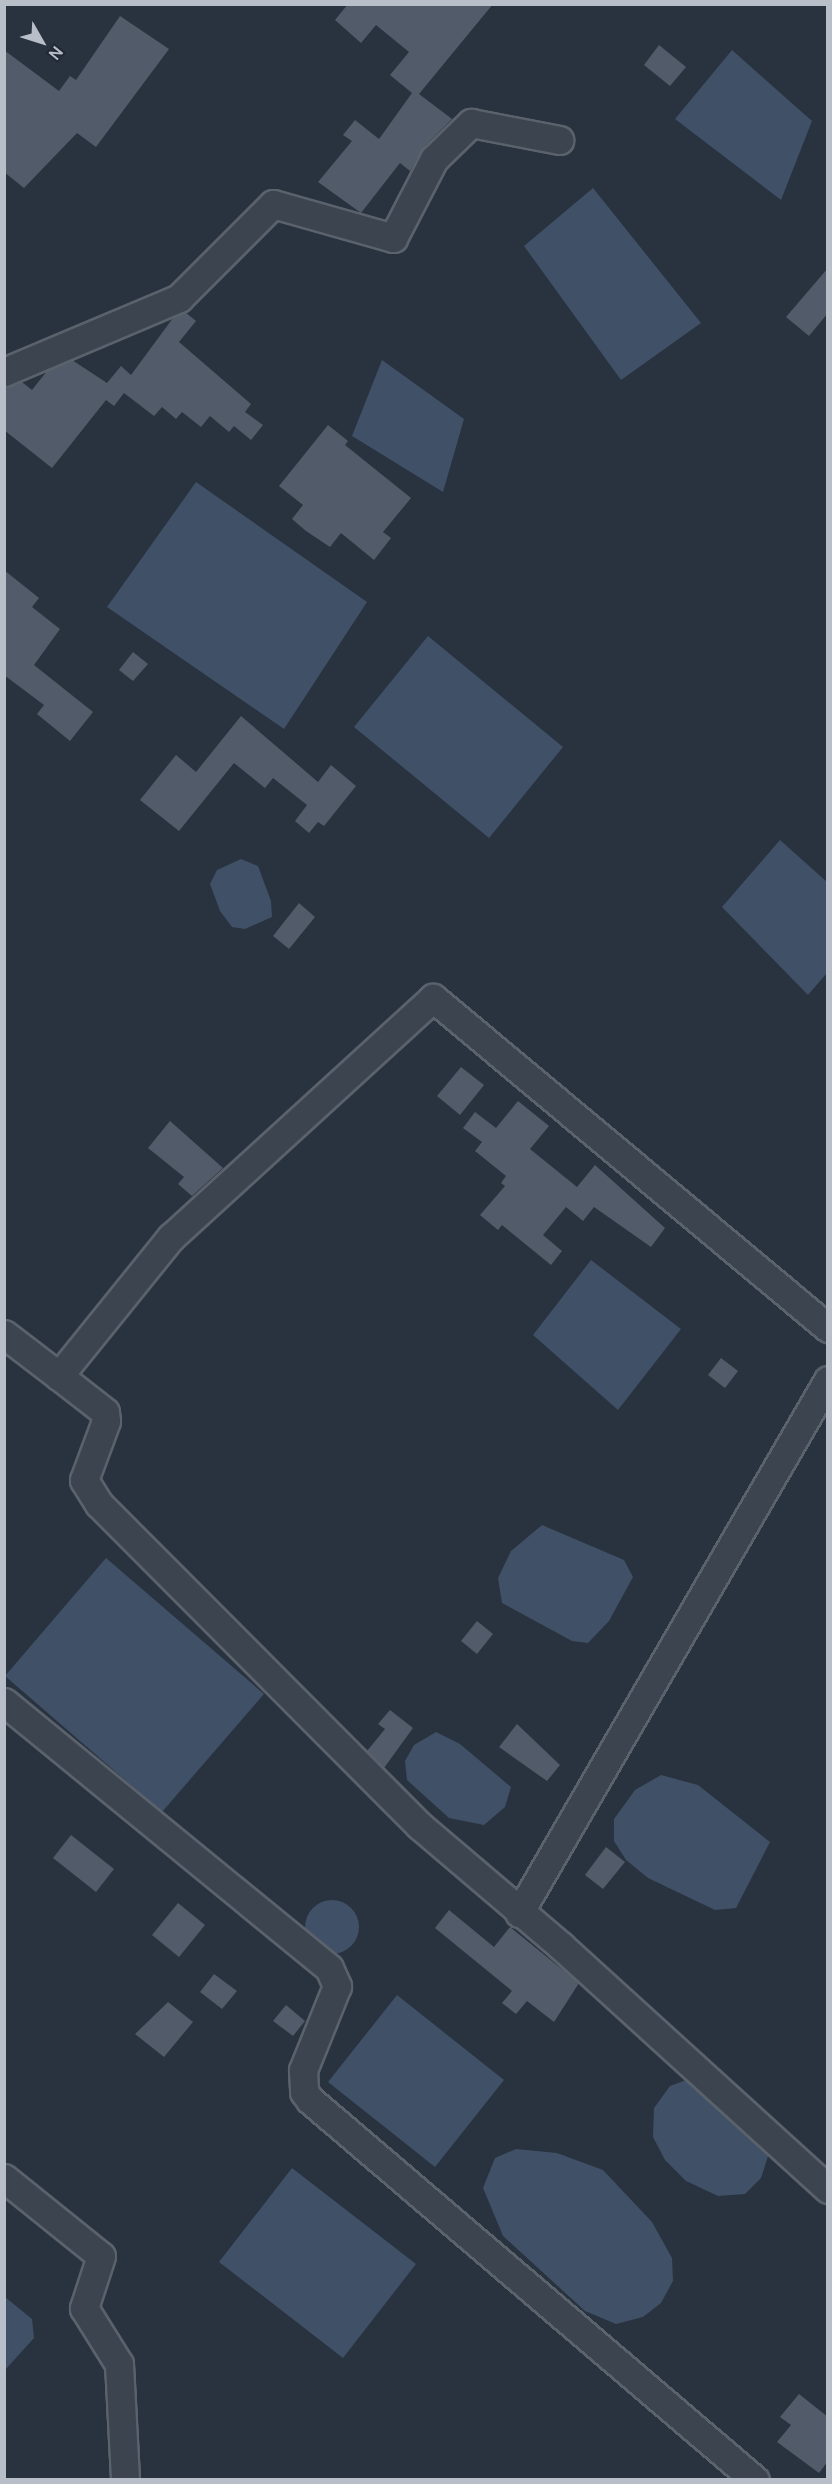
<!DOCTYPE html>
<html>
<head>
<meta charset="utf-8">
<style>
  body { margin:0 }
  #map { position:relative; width:832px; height:2484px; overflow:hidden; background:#29323f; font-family:Manrope,sans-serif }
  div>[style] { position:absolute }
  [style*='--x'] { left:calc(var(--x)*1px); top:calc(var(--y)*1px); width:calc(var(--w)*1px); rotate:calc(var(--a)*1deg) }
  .water>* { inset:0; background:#405066 }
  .round { border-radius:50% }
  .building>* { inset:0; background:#525b69 }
  .roads { filter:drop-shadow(2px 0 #5a626c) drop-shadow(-2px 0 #5a626c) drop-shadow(0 2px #5a626c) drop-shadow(0 -2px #5a626c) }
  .minor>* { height:27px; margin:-13.5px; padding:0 13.5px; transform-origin:13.5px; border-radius:13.5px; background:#3c444f }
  span { translate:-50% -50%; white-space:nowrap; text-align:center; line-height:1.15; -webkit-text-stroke:6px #212934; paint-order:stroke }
  .frame { position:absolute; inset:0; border:6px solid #b9bfc9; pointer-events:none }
  .north { position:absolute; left:12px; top:12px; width:60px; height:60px; -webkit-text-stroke:4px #212934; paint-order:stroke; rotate:129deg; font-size:16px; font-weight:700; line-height:24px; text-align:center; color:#b9bfc9 }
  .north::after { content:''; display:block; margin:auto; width:21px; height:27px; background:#b9bfc9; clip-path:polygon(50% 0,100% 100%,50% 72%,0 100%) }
</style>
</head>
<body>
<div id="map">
  <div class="water">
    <i style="clip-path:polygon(732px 50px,812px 121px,781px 200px,675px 119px)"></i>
    <i style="clip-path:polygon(593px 188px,701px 323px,621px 380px,524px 246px)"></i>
    <i style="clip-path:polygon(382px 360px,464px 419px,443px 492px,352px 436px)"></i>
    <i style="clip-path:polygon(196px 482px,367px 602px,284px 729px,107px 607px)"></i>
    <i style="clip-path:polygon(428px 636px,563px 747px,489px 838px,354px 727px)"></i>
    <i style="clip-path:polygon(780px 840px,827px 882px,827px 973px,808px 995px,722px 907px)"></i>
    <i style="clip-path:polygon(241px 859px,258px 866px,271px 901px,272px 917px,245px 929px,232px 927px,220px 911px,210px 884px,217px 870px)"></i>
    <i style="clip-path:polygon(591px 1260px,681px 1329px,618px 1410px,533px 1335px)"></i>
    <i style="clip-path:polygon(542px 1525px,624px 1560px,633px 1577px,609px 1621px,588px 1643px,572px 1641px,502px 1603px,498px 1578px,511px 1551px)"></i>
    <i style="clip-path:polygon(106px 1558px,264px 1694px,162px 1812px,5px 1676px)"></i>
    <i style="clip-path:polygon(436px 1732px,460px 1744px,511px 1787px,505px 1807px,484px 1825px,449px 1818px,407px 1780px,405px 1761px,414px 1745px)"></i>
    <i style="clip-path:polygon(661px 1775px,698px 1785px,770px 1842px,736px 1908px,715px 1910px,648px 1878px,626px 1860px,614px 1841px,614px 1819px,635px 1790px)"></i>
    <i class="round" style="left:305px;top:1900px;width:54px;height:54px"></i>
    <i style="clip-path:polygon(397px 1995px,504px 2080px,435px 2167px,328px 2082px)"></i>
    <i style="clip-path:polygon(686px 2080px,697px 2081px,769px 2153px,761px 2178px,745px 2194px,718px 2196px,686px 2181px,665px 2160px,653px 2137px,654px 2108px,670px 2086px)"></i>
    <i style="clip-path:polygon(516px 2149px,557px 2153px,603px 2170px,652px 2222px,672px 2258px,673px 2281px,661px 2303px,643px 2317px,616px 2324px,585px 2311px,503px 2236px,483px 2188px,495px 2158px)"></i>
    <i style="clip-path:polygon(292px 2168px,416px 2264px,343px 2358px,219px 2262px)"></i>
    <i style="clip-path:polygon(5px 2297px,32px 2319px,34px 2338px,5px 2370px)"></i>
  </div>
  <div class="building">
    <i style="clip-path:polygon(348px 4px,493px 4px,419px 94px,452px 119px,423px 148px,410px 171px,400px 163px,361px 213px,318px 182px,352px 141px,343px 135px,355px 120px,379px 139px,412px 93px,390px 75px,409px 52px,376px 25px,361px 43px,335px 20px)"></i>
    <i style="clip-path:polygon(120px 16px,169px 49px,96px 147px,77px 133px,24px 188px,4px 172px,4px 50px,59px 91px,70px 76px,76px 80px)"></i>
    <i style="clip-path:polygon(659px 45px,686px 67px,670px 86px,644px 65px)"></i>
    <i style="clip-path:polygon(828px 268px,828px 313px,809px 336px,786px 317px)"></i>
    <i style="clip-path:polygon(185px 312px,196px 321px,179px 342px,251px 404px,245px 412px,263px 425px,251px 440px,234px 426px,229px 432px,210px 416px,201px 427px,182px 412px,176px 419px,162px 407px,154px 416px,124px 393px,114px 406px,106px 400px,52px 468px,4px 430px,4px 387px,22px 382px,32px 390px,47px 371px,72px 360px,107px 383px,121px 366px,131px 375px,173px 318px)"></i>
    <i style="clip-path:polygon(328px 425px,348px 441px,345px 445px,411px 498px,383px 532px,391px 538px,374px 560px,341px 533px,330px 547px,306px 531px,292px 519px,303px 505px,279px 486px)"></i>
    <i style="clip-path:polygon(4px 570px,39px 598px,32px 607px,60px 629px,34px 665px,93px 712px,70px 741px,37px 714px,44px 705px,4px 675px)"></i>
    <i style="clip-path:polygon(133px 652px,148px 664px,133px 681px,119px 670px)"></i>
    <i style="clip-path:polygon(241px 716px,318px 782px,331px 765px,356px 786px,324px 826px,318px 822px,309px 833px,295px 821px,307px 805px,273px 778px,265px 788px,234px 763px,179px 831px,140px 800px,176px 755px,196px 772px)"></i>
    <i style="clip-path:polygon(299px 903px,315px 917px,289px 949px,273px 936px)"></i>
    <i style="clip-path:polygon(461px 1067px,484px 1085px,460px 1115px,437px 1096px)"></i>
    <i style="clip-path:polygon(518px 1101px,549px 1126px,530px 1149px,577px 1187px,595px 1165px,665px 1228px,651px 1247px,594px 1207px,583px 1221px,566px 1207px,543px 1235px,562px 1251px,551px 1265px,502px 1225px,498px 1230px,480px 1215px,505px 1186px,501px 1183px,506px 1176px,475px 1151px,482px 1142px,463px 1128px,475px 1112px,496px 1128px)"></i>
    <i style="clip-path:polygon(170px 1121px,223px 1168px,192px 1196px,178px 1184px,184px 1177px,148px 1148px)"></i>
    <i style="clip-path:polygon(721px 1358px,738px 1371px,725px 1388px,708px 1375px)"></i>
    <i style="clip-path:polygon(477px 1621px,493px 1634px,477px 1654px,461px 1641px)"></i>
    <i style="clip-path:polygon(390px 1710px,413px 1728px,384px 1768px,367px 1751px,385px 1729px,378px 1724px)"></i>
    <i style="clip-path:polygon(517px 1724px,560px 1765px,547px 1781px,499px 1747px)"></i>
    <i style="clip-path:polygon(71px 1835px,114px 1869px,96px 1892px,53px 1858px)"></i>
    <i style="clip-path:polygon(606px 1847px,625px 1862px,603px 1889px,585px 1875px)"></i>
    <i style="clip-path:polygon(178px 1903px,205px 1925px,179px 1957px,152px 1935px)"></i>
    <i style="clip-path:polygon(449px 1910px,494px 1947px,510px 1927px,579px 1983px,554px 2022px,527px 2001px,516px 2014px,502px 2003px,512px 1991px,435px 1928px)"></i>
    <i style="clip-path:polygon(214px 1974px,237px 1991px,222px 2009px,200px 1992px)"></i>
    <i style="clip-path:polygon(168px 2002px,193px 2022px,164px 2057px,135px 2034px)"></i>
    <i style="clip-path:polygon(286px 2005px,305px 2021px,293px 2036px,273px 2021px)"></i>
    <i style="clip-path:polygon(799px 2394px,828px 2417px,828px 2461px,819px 2473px,777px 2442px,791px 2425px,780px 2417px)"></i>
  </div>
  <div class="roads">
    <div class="minor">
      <i style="--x:4;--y:372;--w:190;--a:-22.9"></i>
      <i style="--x:179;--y:298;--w:133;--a:-45"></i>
      <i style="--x:273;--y:204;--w:125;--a:15.8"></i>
      <i style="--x:393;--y:238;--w:89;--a:-62.6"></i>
      <i style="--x:434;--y:159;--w:52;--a:-44.2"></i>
      <i style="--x:471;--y:123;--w:90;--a:10.9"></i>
      <i style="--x:828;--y:1328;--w:515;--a:-140.12"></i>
      <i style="--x:433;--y:998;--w:355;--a:137.6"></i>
      <i style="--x:171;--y:1237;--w:179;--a:128.9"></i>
      <i style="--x:59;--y:1376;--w:58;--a:38"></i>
      <i style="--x:105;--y:1412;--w:9;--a:84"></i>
      <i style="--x:106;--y:1421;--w:63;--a:110.4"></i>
      <i style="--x:84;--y:1480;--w:28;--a:58"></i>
      <i style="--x:99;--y:1504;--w:455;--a:45.1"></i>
      <i style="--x:420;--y:1826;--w:185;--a:40.4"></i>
      <i style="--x:561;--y:1946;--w:361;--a:42.3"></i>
      <i style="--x:4;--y:1334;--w:69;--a:37.4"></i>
      <i style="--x:4;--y:1702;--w:420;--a:39.3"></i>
      <i style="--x:329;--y:1968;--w:20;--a:66"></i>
      <i style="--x:337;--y:1986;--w:91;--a:112"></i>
      <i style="--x:303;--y:2070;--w:22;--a:87"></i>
      <i style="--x:304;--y:2092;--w:10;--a:53"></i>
      <i style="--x:310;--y:2100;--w:585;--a:40.5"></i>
      <i style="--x:519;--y:1913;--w:616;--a:-59.9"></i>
      <i style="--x:4;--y:2178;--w:124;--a:38.8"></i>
      <i style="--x:101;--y:2256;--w:55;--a:108.1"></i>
      <i style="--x:84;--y:2308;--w:66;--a:58"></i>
      <i style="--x:119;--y:2364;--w:116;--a:87"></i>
    </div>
  </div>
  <div class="frame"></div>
  <div class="north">N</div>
</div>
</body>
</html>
